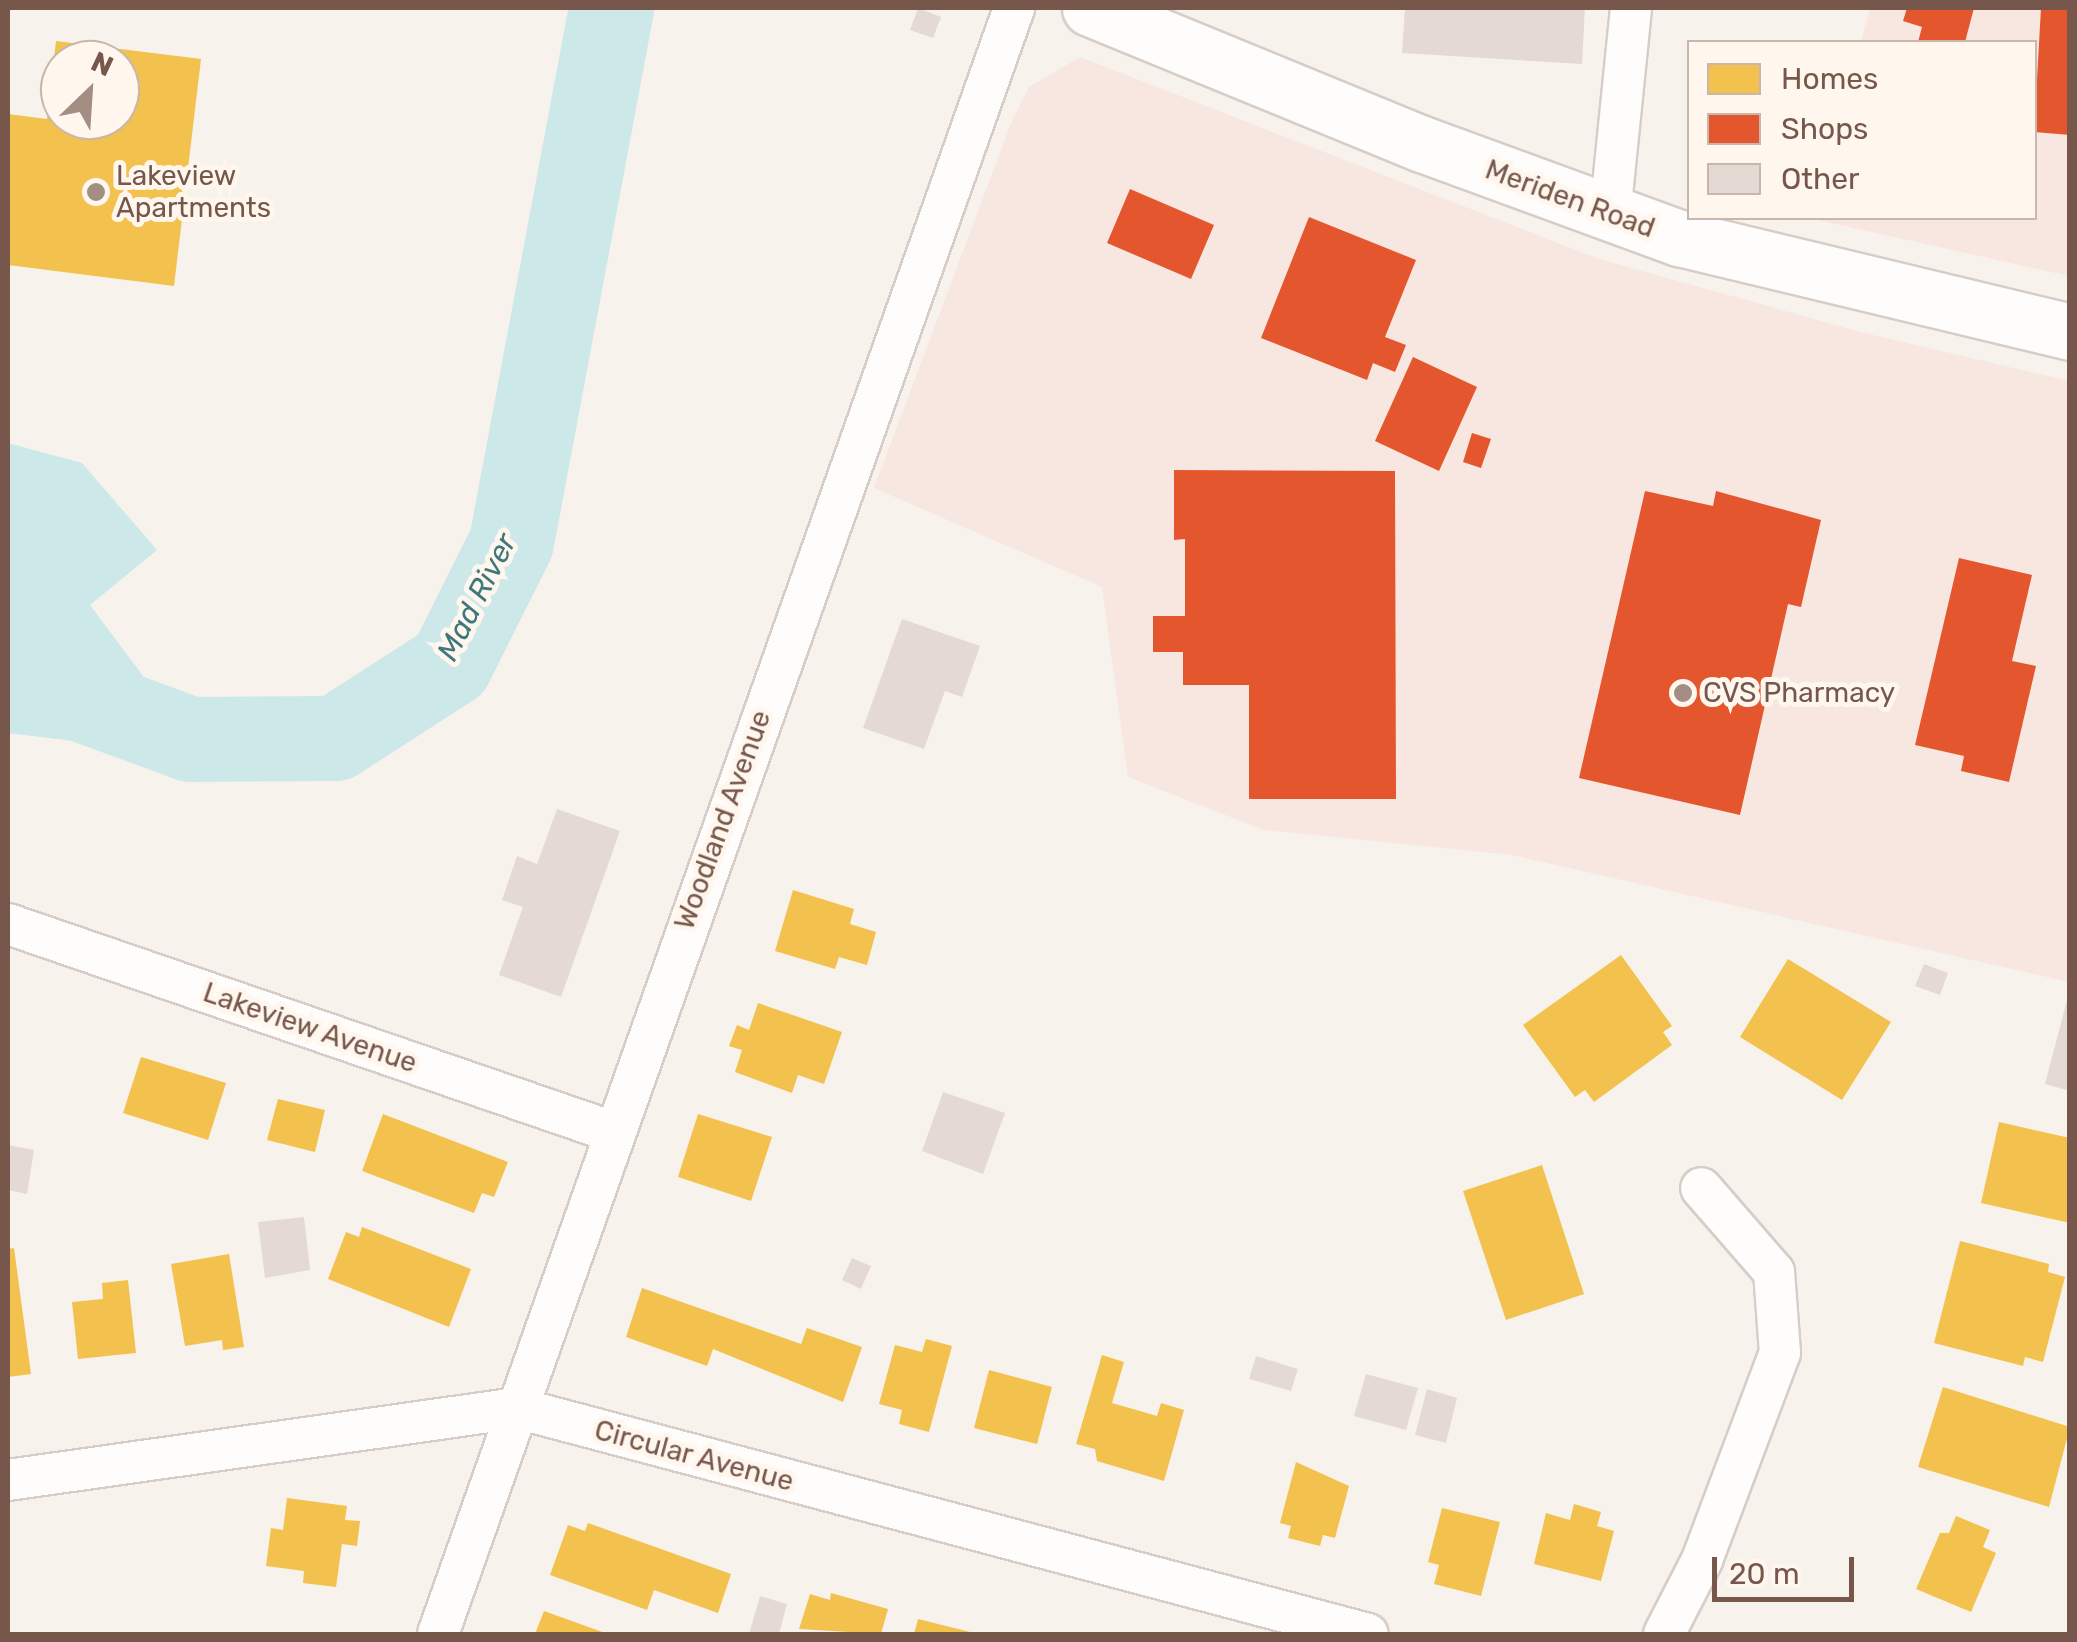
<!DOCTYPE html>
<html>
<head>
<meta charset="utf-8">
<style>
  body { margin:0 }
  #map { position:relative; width:2077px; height:1642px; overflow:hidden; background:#f8f2ec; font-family:Rubik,sans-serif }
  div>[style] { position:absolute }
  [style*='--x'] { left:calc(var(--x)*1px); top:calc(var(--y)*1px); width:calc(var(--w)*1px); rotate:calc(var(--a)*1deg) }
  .commercial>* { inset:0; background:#f8e6e0 }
  .water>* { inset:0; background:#cde8e8 }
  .homes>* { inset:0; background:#f2c14e }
  .shops>* { inset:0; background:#e4572e }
  .river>* { height:85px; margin:-42.5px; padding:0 42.5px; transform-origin:42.5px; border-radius:42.5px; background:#cde8e8 }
  .building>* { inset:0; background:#e5dad3 }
  .roads { filter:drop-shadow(2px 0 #d6cdc8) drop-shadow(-2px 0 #d6cdc8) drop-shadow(0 2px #d6cdc8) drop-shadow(0 -2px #d6cdc8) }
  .street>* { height:40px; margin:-20px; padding:0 20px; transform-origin:20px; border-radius:20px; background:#fefdfc }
  .secondary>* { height:55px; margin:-27.5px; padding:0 27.5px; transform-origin:27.5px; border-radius:27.5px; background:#fefdfc }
  .dots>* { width:28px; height:28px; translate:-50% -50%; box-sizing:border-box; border:5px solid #fff7ee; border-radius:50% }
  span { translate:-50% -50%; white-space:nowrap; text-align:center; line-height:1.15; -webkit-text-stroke:10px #fff7ee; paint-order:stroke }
  .poi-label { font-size:28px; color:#77574b }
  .left { translate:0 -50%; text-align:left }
  .street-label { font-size:28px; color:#77574b }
  .water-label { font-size:30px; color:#3e787c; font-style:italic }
  .frame { position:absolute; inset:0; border:10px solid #77574b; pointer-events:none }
  .legend { position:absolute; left:1687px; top:40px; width:350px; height:180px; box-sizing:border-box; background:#fff7ee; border:2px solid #c9b7ad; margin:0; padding:12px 18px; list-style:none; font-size:30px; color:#77574b }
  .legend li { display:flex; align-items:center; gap:20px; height:50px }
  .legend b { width:50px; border:2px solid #c9b7ad }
  .north { position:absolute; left:40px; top:40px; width:100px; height:100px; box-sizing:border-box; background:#fff7ee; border:2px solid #c9b7ad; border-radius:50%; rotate:25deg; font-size:28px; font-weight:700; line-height:40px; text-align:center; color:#77574b }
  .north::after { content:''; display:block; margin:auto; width:35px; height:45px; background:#a48d83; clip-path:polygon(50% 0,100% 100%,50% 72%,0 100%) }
  .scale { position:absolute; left:1712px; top:1557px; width:142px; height:45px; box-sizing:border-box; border:5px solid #77574b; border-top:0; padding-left:12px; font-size:30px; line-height:35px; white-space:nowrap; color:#77574b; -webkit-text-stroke:8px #fff7ee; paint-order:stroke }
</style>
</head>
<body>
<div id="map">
  <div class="commercial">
    <i style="clip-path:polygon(1870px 8px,2069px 8px,2069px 276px,1813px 219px,2034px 218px,2034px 42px,1861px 42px)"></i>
    <i style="clip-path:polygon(1080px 57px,1599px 259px,1860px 332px,2069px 381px,2069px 982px,1512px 855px,1264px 830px,1128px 777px,1102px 587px,874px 488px,1012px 121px,1029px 87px)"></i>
  </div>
  <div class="water">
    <i style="clip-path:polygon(8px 443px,82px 463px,157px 550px,90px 605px,190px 739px,171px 753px,8px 733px)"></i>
  </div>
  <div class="homes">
    <i style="clip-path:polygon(evenodd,56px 41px,201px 59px,174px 286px,8px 265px,8px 114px,47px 119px,56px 41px,60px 60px,120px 60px,120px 120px,60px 120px,60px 60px)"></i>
    <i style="clip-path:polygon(793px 890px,854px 909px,850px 924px,876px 932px,867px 965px,839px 957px,835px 969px,775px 951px)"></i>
    <i style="clip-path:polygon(1621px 955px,1672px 1026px,1663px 1032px,1672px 1045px,1594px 1102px,1585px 1090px,1575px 1097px,1523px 1025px)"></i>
    <i style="clip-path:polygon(1788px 959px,1891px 1022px,1842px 1100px,1740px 1037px)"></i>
    <i style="clip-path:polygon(758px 1003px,842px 1032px,824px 1084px,798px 1075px,792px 1093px,735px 1072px,742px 1050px,729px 1046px,737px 1025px,749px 1030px)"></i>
    <i style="clip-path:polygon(141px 1057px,226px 1083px,208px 1140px,123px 1113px)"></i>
    <i style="clip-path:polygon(278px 1099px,325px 1110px,315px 1152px,267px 1140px)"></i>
    <i style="clip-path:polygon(383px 1114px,508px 1162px,494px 1197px,482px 1193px,474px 1213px,362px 1171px)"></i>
    <i style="clip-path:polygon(698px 1114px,772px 1137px,751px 1201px,678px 1177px)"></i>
    <i style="clip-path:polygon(1999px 1122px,2070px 1138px,2070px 1223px,1981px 1203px)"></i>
    <i style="clip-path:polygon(1542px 1165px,1584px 1294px,1506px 1320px,1463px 1191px)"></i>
    <i style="clip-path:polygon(362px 1227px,471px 1269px,449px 1327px,328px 1279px,346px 1232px,359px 1237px)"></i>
    <i style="clip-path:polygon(1960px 1241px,2049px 1264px,2048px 1272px,2065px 1277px,2043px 1362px,2025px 1357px,2023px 1366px,1934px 1343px)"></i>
    <i style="clip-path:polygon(14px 1248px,31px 1374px,8px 1377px,8px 1249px)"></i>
    <i style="clip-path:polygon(229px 1254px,244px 1347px,223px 1350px,222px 1340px,185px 1346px,171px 1264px)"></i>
    <i style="clip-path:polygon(128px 1280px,136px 1353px,78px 1359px,72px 1302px,103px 1299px,102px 1283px)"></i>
    <i style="clip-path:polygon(642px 1288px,801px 1344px,807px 1328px,862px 1347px,843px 1402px,713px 1349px,707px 1366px,626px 1337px)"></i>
    <i style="clip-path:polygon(926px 1339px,952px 1346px,929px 1432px,899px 1424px,902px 1410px,879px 1404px,895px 1345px,922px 1352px)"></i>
    <i style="clip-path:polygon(1102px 1355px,1124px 1362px,1112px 1403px,1157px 1416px,1161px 1403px,1184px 1410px,1164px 1481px,1097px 1461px,1095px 1449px,1076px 1444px)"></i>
    <i style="clip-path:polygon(989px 1370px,1052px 1387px,1037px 1444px,974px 1428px)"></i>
    <i style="clip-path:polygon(1943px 1387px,2070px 1427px,2049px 1507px,1918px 1467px)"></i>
    <i style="clip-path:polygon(1296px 1462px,1349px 1486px,1335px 1538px,1323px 1535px,1320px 1546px,1288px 1538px,1291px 1526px,1280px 1523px)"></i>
    <i style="clip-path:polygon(287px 1498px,347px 1506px,345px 1520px,360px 1521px,357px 1546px,342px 1544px,336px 1587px,303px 1583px,304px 1571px,266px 1566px,271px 1528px,283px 1530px)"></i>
    <i style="clip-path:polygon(1574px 1504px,1601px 1512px,1597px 1526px,1614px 1531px,1601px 1581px,1534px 1564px,1546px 1513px,1570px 1520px)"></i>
    <i style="clip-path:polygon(1442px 1508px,1500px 1522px,1481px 1596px,1434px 1584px,1439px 1565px,1428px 1562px)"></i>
    <i style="clip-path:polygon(1956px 1516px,1990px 1530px,1983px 1547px,1996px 1553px,1971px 1612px,1916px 1589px,1940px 1533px,1949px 1533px)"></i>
    <i style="clip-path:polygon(588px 1523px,731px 1574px,718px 1613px,654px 1590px,647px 1610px,550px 1575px,568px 1525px,585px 1531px)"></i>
    <i style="clip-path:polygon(831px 1593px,888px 1609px,881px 1634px,799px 1629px,810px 1594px,830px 1600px)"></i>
    <i style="clip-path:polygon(544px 1611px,608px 1634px,535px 1634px)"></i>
    <i style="clip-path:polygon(918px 1619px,974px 1633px,973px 1634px,914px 1634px)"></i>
  </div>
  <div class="shops">
    <i style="clip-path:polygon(1907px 8px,1974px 8px,1965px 42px,1918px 42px,1922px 27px,1903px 21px)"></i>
    <i style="clip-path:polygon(2041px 8px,2070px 8px,2070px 135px,2034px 132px)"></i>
    <i style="clip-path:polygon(1130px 189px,1214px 225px,1191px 279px,1107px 243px)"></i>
    <i style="clip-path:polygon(1309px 217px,1416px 260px,1385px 337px,1406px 345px,1395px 372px,1373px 363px,1367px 380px,1261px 338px)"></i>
    <i style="clip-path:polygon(1413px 357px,1477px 387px,1439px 471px,1375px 441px)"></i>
    <i style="clip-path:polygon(1472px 433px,1491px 439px,1481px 468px,1463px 462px)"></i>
    <i style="clip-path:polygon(1174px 470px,1395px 471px,1396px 799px,1249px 799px,1249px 685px,1183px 685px,1183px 652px,1153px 652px,1153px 616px,1185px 616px,1185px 539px,1174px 540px)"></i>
    <i style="clip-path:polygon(1645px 491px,1713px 506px,1716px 491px,1821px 520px,1801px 607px,1788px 604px,1740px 815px,1579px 778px)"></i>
    <i style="clip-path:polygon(1959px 558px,2032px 575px,2012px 661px,2036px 666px,2009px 782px,1961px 771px,1964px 756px,1915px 745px)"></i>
  </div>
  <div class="river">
    <i style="--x:8;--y:672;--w:194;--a:20.2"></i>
    <i style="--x:190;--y:739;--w:145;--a:-0.4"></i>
    <i style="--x:335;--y:738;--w:137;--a:-32.8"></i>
    <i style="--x:450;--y:664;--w:136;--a:-63.4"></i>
    <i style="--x:511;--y:542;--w:543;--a:-79.39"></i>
  </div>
  <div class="building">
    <i style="clip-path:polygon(918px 8px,941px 17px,933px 38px,910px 30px)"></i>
    <i style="clip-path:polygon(1405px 8px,1585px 8px,1582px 64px,1402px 53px)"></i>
    <i style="clip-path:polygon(902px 619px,980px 646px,962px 697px,945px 691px,924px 749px,863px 728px)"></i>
    <i style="clip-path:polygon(557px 809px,620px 831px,561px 997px,499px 975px,523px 907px,502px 900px,517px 856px,537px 864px)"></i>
    <i style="clip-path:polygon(1924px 964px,1948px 973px,1940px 995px,1915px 986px)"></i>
    <i style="clip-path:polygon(2068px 996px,2070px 996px,2070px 1091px,2045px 1084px)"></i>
    <i style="clip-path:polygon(943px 1092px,1005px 1113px,983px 1174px,922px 1151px)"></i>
    <i style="clip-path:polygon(8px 1145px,34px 1150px,27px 1194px,8px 1190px)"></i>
    <i style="clip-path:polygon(304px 1217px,310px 1270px,265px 1278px,258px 1222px)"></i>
    <i style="clip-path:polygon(852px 1258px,871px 1266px,861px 1289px,842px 1280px)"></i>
    <i style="clip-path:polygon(1256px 1356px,1298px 1369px,1291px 1391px,1249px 1379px)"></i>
    <i style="clip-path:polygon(1366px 1374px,1418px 1388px,1406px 1430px,1354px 1416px)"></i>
    <i style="clip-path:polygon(1427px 1389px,1457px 1398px,1446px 1443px,1415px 1435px)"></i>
    <i style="clip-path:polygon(760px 1596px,787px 1604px,779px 1634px,749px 1634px)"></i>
  </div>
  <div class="roads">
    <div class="street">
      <i style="--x:1610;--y:215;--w:208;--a:-84.2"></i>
      <i style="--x:8;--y:924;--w:640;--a:18.97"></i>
      <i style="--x:8;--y:1480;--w:514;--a:-8.05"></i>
      <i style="--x:517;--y:1408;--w:880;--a:14.87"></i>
      <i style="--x:438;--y:1634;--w:1725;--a:-70.49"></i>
      <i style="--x:1664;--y:1634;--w:83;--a:-62.8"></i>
      <i style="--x:1702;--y:1560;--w:221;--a:-69.4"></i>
      <i style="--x:1780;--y:1353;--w:81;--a:-94.2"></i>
      <i style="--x:1774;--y:1272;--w:111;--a:-131"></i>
    </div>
    <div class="secondary">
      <i style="--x:1090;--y:8;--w:359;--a:22.3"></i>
      <i style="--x:1422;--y:144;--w:274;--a:20.1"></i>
      <i style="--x:1679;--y:238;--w:402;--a:13.5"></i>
    </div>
  </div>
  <div class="dots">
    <i style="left:96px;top:192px;background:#a48d83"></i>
    <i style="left:1683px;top:693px;background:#a48d83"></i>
  </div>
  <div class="poi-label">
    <span class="left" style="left:116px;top:192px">Lakeview<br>Apartments</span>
    <span class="left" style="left:1703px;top:693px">CVS Pharmacy</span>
  </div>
  <div class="street-label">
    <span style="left:1570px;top:199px;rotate:20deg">Meriden Road</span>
    <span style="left:723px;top:820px;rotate:-70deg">Woodland Avenue</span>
    <span style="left:310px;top:1028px;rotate:19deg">Lakeview Avenue</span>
    <span style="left:694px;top:1456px;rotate:15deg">Circular Avenue</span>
  </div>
  <div class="water-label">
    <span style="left:477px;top:597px;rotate:-63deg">Mad River</span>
  </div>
  <div class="frame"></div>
  <ul class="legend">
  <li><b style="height:28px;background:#f2c14e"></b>Homes</li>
  <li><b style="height:28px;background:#e4572e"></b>Shops</li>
  <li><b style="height:28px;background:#e5dad3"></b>Other</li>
  </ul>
  <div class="north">N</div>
  <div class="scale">20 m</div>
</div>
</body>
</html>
